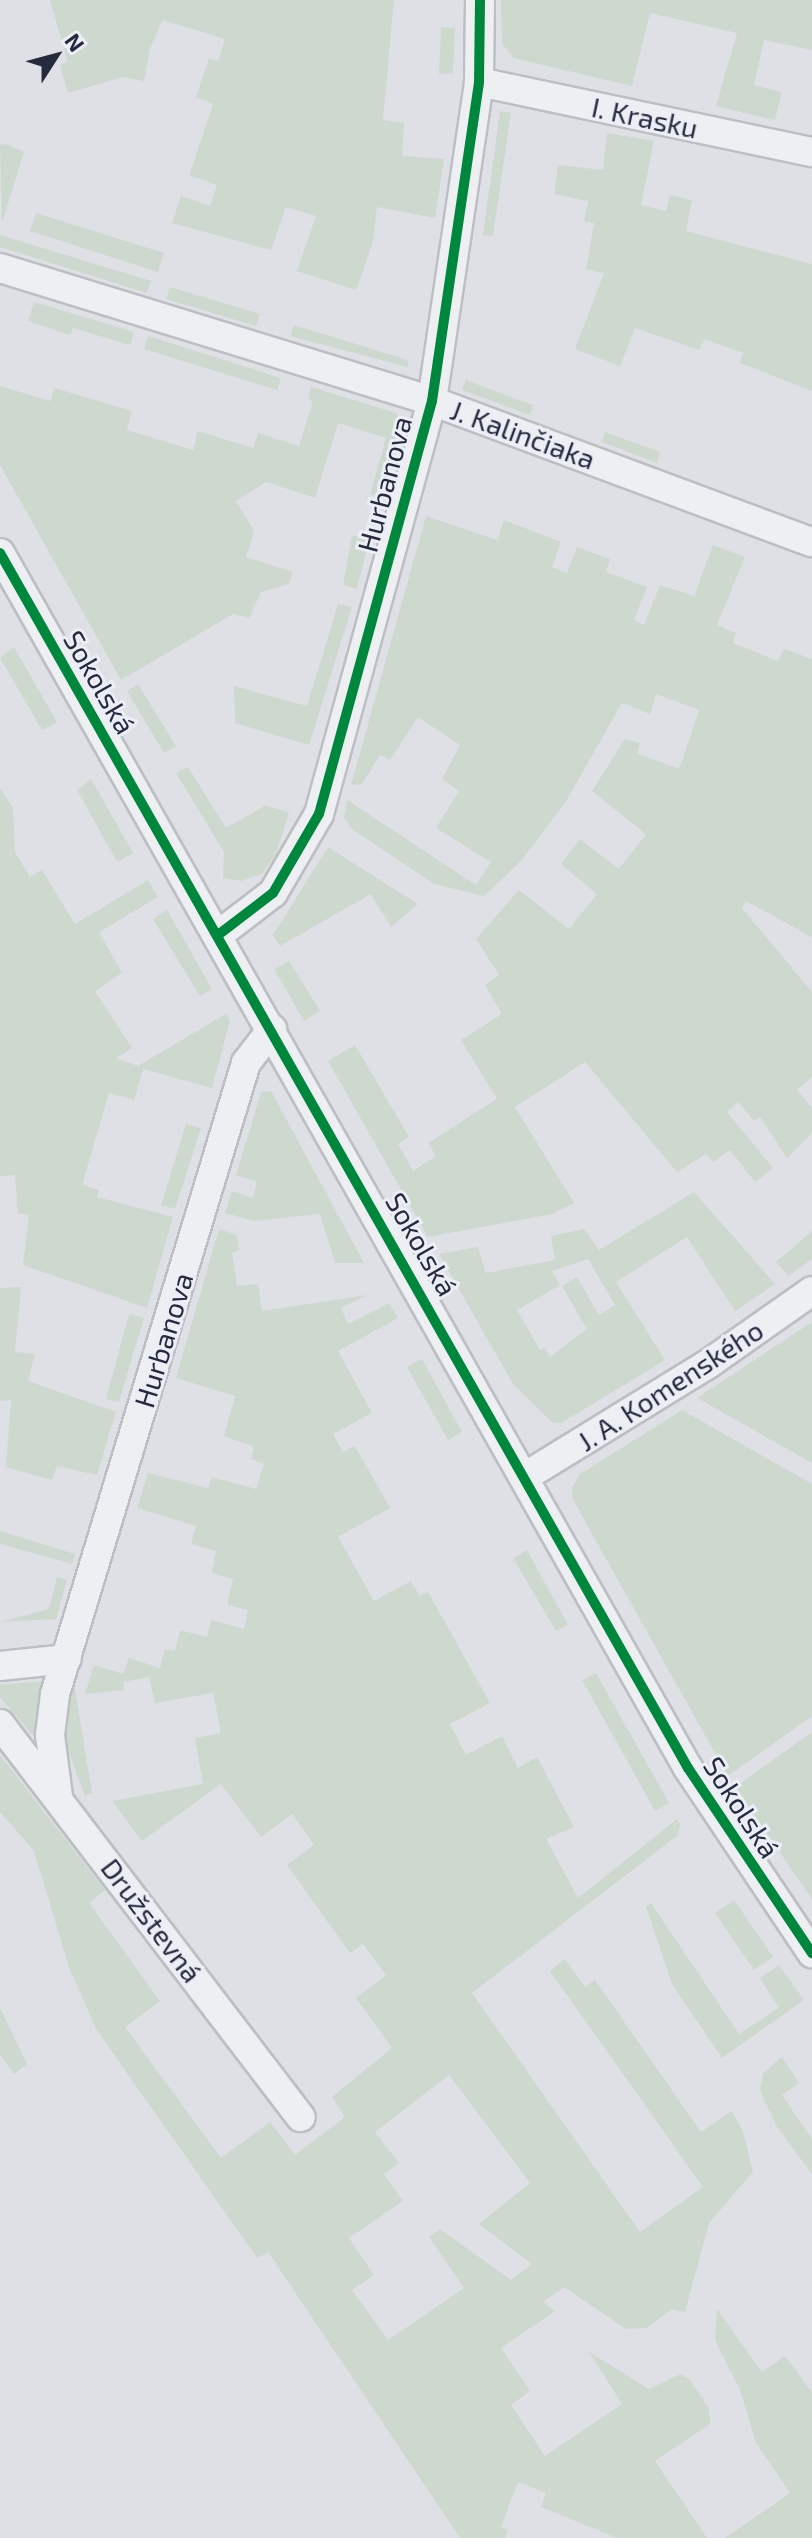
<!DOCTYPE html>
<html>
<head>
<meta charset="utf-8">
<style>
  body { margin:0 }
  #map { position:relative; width:812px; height:2538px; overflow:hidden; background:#dfe0e5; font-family:"Exo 2",sans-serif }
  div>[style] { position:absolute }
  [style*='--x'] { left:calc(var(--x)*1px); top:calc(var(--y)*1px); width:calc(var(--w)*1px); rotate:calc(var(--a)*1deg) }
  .green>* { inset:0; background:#cdd8cf }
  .roads { filter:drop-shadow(2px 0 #bdbec3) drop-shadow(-2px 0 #bdbec3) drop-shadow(0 2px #bdbec3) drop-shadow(0 -2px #bdbec3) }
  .street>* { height:28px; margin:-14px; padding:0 14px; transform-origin:14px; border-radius:14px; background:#eeeff2 }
  .cycleway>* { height:10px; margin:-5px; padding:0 5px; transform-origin:5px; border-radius:5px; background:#00873e }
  span { translate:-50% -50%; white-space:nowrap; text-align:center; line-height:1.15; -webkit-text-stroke:6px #eceef5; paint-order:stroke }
  .street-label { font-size:28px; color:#252a3f }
  .north { position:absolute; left:16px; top:16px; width:80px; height:80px; -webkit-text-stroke:6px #eceef5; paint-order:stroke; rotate:54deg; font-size:22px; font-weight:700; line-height:32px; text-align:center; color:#252a3f }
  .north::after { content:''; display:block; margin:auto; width:28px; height:36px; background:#252a3f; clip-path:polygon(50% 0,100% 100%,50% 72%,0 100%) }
</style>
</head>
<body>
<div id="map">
  <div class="green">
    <i style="clip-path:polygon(50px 0,394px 0,383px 120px,404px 123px,402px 156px,444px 159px,435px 218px,377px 207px,373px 242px,356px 290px,297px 271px,316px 216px,286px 207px,271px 250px,172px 223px,181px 196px,210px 206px,217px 185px,189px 175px,213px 104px,196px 97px,209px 58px,218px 61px,225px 39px,163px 20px,150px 48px,144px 81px,123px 77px,68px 93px,60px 65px,68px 62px)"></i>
    <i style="clip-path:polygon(501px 0,812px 0,812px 50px,764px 40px,754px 85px,782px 92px,775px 120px,716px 106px,737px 33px,650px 13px,632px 86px,513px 58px,502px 43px)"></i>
    <i style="clip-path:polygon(441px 27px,455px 28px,453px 74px,439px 74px)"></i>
    <i style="clip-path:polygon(500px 111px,511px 113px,493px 236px,483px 235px)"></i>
    <i style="clip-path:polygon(607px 133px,654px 141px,641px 205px,666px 211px,670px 195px,692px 200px,686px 231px,812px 264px,812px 391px,740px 363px,743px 353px,704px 339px,699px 350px,635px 328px,620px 366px,575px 349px,604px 273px,586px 269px,594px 223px,584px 221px,588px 201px,554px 194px,558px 165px,603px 170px)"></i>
    <i style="clip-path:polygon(6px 144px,24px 152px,2px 223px,0 145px)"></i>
    <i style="clip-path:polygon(36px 213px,164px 253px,158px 272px,30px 231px)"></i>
    <i style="clip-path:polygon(0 235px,151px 281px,147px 293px,0 247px)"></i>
    <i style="clip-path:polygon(170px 287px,260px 314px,256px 326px,166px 299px)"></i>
    <i style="clip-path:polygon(34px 302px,134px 332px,130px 345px,73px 328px,70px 335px,28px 321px)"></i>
    <i style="clip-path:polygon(294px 325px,408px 360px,408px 367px,290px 336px)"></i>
    <i style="clip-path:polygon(148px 336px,281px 378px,277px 390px,144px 349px)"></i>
    <i style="clip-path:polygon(466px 380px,533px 405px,530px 415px,462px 390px)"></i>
    <i style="clip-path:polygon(0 386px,50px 401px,55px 388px,132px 411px,127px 430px,193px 450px,198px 431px,253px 448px,258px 433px,299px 446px,313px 401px,308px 399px,311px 387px,396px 413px,401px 421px,381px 498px,370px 495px,386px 438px,338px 423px,315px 498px,266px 482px,236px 501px,254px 531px,246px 557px,293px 572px,289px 584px,261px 592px,249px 618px,233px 614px,121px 680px,0 465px)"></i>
    <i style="clip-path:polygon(605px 432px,660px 452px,657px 463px,602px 442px)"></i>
    <i style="clip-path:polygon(426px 516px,497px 540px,504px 520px,561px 542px,552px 567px,567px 573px,577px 547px,610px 559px,606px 572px,647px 587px,634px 620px,644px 625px,660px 585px,694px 596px,713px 545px,745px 557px,717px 625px,736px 633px,733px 643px,778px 661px,784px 649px,812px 659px,812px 937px,746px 901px,742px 908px,812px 992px,812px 1077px,797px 1090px,812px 1108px,812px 1133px,787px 1158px,760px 1117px,754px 1121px,738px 1102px,727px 1112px,773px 1168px,755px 1182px,730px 1150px,713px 1162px,706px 1154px,677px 1172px,585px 1062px,515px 1107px,574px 1203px,552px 1214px,428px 1237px,328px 1061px,355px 1045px,409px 1137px,398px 1144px,413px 1171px,436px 1156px,428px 1143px,497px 1099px,461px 1040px,502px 1014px,485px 985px,499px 975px,476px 939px,519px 890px,569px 929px,597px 894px,561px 864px,580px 839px,619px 869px,646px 834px,592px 791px,625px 739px,640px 743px,637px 753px,679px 769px,699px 710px,656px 694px,650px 714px,622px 703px,565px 803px,521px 861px,484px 896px,434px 884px,352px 829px,344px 818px,347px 800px,476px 885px,491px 862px,436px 828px,459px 791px,442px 779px,460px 745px,418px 717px,390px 760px,380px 755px,362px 784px,351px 785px)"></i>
    <i style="clip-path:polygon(352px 535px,369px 540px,357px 589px,343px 585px)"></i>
    <i style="clip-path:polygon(338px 604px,352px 607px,309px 745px,235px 723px,234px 686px,307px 706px)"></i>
    <i style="clip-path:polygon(14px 647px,57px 722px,42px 730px,0 658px)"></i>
    <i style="clip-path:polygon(138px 684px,176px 746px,164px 753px,127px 691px)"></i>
    <i style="clip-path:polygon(188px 767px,226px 828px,266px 805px,289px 813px,276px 854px,262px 874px,241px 881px,223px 878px,224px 852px,176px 773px)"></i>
    <i style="clip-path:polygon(91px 779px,133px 853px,117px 862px,77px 790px)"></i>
    <i style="clip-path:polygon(0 788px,13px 808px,15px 852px,30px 877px,42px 870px,75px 924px,148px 880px,158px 897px,99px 932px,122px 973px,95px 991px,132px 1048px,116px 1058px,138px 1066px,226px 1014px,230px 1021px,212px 1088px,143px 1069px,134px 1100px,109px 1093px,82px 1185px,99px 1190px,97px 1197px,173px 1217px,147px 1308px,23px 1265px,29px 1214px,18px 1214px,15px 1175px,0 1176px)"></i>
    <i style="clip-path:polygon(328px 847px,418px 904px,391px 927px,371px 894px,280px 946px,273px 935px)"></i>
    <i style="clip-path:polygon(167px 910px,212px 989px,200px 996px,153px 919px)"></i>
    <i style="clip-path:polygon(289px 961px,320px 1011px,304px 1021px,274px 969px)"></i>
    <i style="clip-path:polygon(271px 1091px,364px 1263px,335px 1263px,320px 1214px,254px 1221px,225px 1213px,232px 1191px,253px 1198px,257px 1182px,236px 1175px,261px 1092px)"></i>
    <i style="clip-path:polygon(186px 1124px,201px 1128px,175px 1209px,161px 1205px)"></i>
    <i style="clip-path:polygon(evenodd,694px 1192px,775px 1284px,735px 1311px,687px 1237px,616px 1282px,665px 1360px,563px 1422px,553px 1423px,513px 1384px,439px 1254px,478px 1247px,486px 1273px,555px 1260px,551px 1236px,584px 1229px,599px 1250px,694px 1192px,588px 1259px,615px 1305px,599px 1315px,577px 1277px,562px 1286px,587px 1329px,550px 1357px,545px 1348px,540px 1350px,517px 1310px,560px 1285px,552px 1271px,588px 1259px)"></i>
    <i style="clip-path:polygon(evenodd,219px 1229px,237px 1235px,239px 1250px,232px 1253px,237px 1286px,258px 1284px,262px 1311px,368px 1295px,341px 1308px,348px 1324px,389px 1303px,398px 1318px,338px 1351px,372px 1413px,333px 1434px,343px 1452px,355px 1446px,390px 1508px,338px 1537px,374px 1601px,411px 1581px,420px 1596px,428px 1592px,490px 1703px,450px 1724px,466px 1755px,502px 1736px,518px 1768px,537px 1757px,574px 1827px,546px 1839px,578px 1898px,677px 1819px,680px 1825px,678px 1835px,472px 1993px,640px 2232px,703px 2187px,550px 1971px,565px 1959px,585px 1987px,595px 1980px,701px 2132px,732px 2111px,743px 2131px,753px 2172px,709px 2223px,685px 2312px,672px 2309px,646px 2328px,626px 2329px,564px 2287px,543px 2302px,555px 2311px,501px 2348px,530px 2391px,511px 2405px,545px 2456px,622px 2404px,589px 2352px,649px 2389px,681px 2374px,690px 2380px,709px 2409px,710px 2424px,655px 2461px,707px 2538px,617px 2538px,541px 2507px,546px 2493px,518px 2482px,501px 2527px,508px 2530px,505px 2538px,460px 2538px,268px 2252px,257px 2258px,96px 2029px,69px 1967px,34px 1851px,0 1812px,0 1755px,105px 1890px,89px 1903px,160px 2001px,125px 2027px,221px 2158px,270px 2122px,295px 2155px,345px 2117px,332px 2097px,392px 2048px,356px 1998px,386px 1975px,363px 1944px,350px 1953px,287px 1865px,314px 1845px,292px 1814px,261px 1837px,221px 1784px,142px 1841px,112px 1801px,203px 1784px,195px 1738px,221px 1733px,213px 1693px,155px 1703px,149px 1677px,123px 1682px,124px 1690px,85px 1694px,94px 1665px,123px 1674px,129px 1658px,160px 1668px,165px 1649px,175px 1651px,180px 1630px,207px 1637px,211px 1620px,244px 1629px,248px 1610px,227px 1605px,233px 1579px,212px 1573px,216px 1551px,191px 1544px,196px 1526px,137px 1508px,148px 1473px,208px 1488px,212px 1477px,256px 1489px,264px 1464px,251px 1459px,254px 1447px,224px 1436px,235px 1396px,176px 1378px,219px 1229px,449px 2075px,530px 2183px,479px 2224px,532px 2264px,511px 2280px,440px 2229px,429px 2237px,464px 2288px,388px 2340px,352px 2290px,374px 2275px,349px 2238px,403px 2201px,384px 2174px,399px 2163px,375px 2132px,449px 2075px)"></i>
    <i style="clip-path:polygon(812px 1231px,812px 1259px,788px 1276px,776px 1262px)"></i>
    <i style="clip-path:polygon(21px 1287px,15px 1352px,35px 1354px,28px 1381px,116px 1412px,97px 1475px,57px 1466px,52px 1480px,6px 1467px,11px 1400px,0 1401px,0 1288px)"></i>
    <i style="clip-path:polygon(129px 1314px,144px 1318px,119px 1402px,106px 1399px)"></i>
    <i style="clip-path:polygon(812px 1322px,812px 1463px,697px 1398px)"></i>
    <i style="clip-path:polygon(422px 1359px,462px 1432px,448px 1440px,407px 1367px)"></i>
    <i style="clip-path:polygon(682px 1410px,812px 1484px,812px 1716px,728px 1776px,573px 1500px,572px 1488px,580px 1474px)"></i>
    <i style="clip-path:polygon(0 1531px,75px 1554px,72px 1564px,0 1544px)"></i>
    <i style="clip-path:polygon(527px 1550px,568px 1625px,556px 1631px,513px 1558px)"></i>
    <i style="clip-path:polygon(57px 1577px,67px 1580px,56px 1619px,0 1622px,49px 1609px)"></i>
    <i style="clip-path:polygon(596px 1673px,669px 1803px,655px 1811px,582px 1680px)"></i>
    <i style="clip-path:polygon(43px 1681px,37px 1735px,33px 1736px,0 1697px,0 1685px)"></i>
    <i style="clip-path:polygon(70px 1689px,75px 1689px,92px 1793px,85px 1796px,66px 1745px)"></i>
    <i style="clip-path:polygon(812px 1732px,812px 1899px,735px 1787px)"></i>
    <i style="clip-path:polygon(734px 1900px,773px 1957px,754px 1970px,715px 1913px)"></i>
    <i style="clip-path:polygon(651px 1903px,739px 2034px,779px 2008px,760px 1978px,779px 1965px,804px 2000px,722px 2058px,672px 1984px,646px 1907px)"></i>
    <i style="clip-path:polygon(0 2008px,27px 2064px,14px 2074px,0 2055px)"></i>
    <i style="clip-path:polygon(782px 2057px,799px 2083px,782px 2095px,812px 2139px,812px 2174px,777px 2127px,760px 2091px,763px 2073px)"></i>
    <i style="clip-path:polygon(717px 2309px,762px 2372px,785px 2356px,812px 2392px,812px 2538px,725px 2538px,790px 2493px,756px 2443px,740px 2390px,715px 2340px)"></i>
  </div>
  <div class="roads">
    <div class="street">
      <i style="--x:479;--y:82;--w:340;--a:11.9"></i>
      <i style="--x:0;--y:268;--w:452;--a:17.1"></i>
      <i style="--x:432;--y:401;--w:405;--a:20.4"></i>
      <i style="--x:0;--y:553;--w:1396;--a:60.48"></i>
      <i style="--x:688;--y:1768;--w:223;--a:56.2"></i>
      <i style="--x:218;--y:935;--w:69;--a:-37.4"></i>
      <i style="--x:273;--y:893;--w:91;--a:-59.8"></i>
      <i style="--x:319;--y:814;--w:428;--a:-74.7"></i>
      <i style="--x:432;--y:401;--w:322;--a:-81.6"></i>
      <i style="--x:479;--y:82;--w:82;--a:-89.3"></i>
      <i style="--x:526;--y:1476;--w:217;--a:-31.6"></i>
      <i style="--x:711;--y:1362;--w:123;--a:-35.1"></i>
      <i style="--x:0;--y:1666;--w:67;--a:-6"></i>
      <i style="--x:0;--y:1724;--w:495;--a:52.6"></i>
      <i style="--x:58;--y:1796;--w:62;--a:-97.5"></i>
      <i style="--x:50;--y:1735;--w:41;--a:-83"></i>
      <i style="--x:55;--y:1694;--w:659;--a:-73.16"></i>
      <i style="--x:246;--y:1063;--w:43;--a:-52.6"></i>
    </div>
  </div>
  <div class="cycleway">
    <i style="--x:0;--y:553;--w:1396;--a:60.48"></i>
    <i style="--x:688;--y:1768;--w:223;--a:56.2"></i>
    <i style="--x:218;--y:935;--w:69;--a:-37.4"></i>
    <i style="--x:273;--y:893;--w:91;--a:-59.8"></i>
    <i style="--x:319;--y:814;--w:428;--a:-74.7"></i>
    <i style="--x:432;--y:401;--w:322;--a:-81.6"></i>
    <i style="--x:479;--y:82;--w:82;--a:-89.3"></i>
  </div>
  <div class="street-label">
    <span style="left:645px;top:117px;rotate:12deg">I. Krasku</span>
    <span style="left:523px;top:434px;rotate:20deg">J. Kalinčiaka</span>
    <span style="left:384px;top:484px;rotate:-75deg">Hurbanova</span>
    <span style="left:100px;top:682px;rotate:60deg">Sokolská</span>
    <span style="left:422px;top:1244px;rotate:60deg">Sokolská</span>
    <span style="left:163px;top:1340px;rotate:-73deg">Hurbanova</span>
    <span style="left:670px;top:1385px;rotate:-33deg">J. A. Komenského</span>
    <span style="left:742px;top:1807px;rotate:57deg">Sokolská</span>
    <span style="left:152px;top:1920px;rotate:53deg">Družstevná</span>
  </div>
  <div class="north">N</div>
</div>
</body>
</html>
